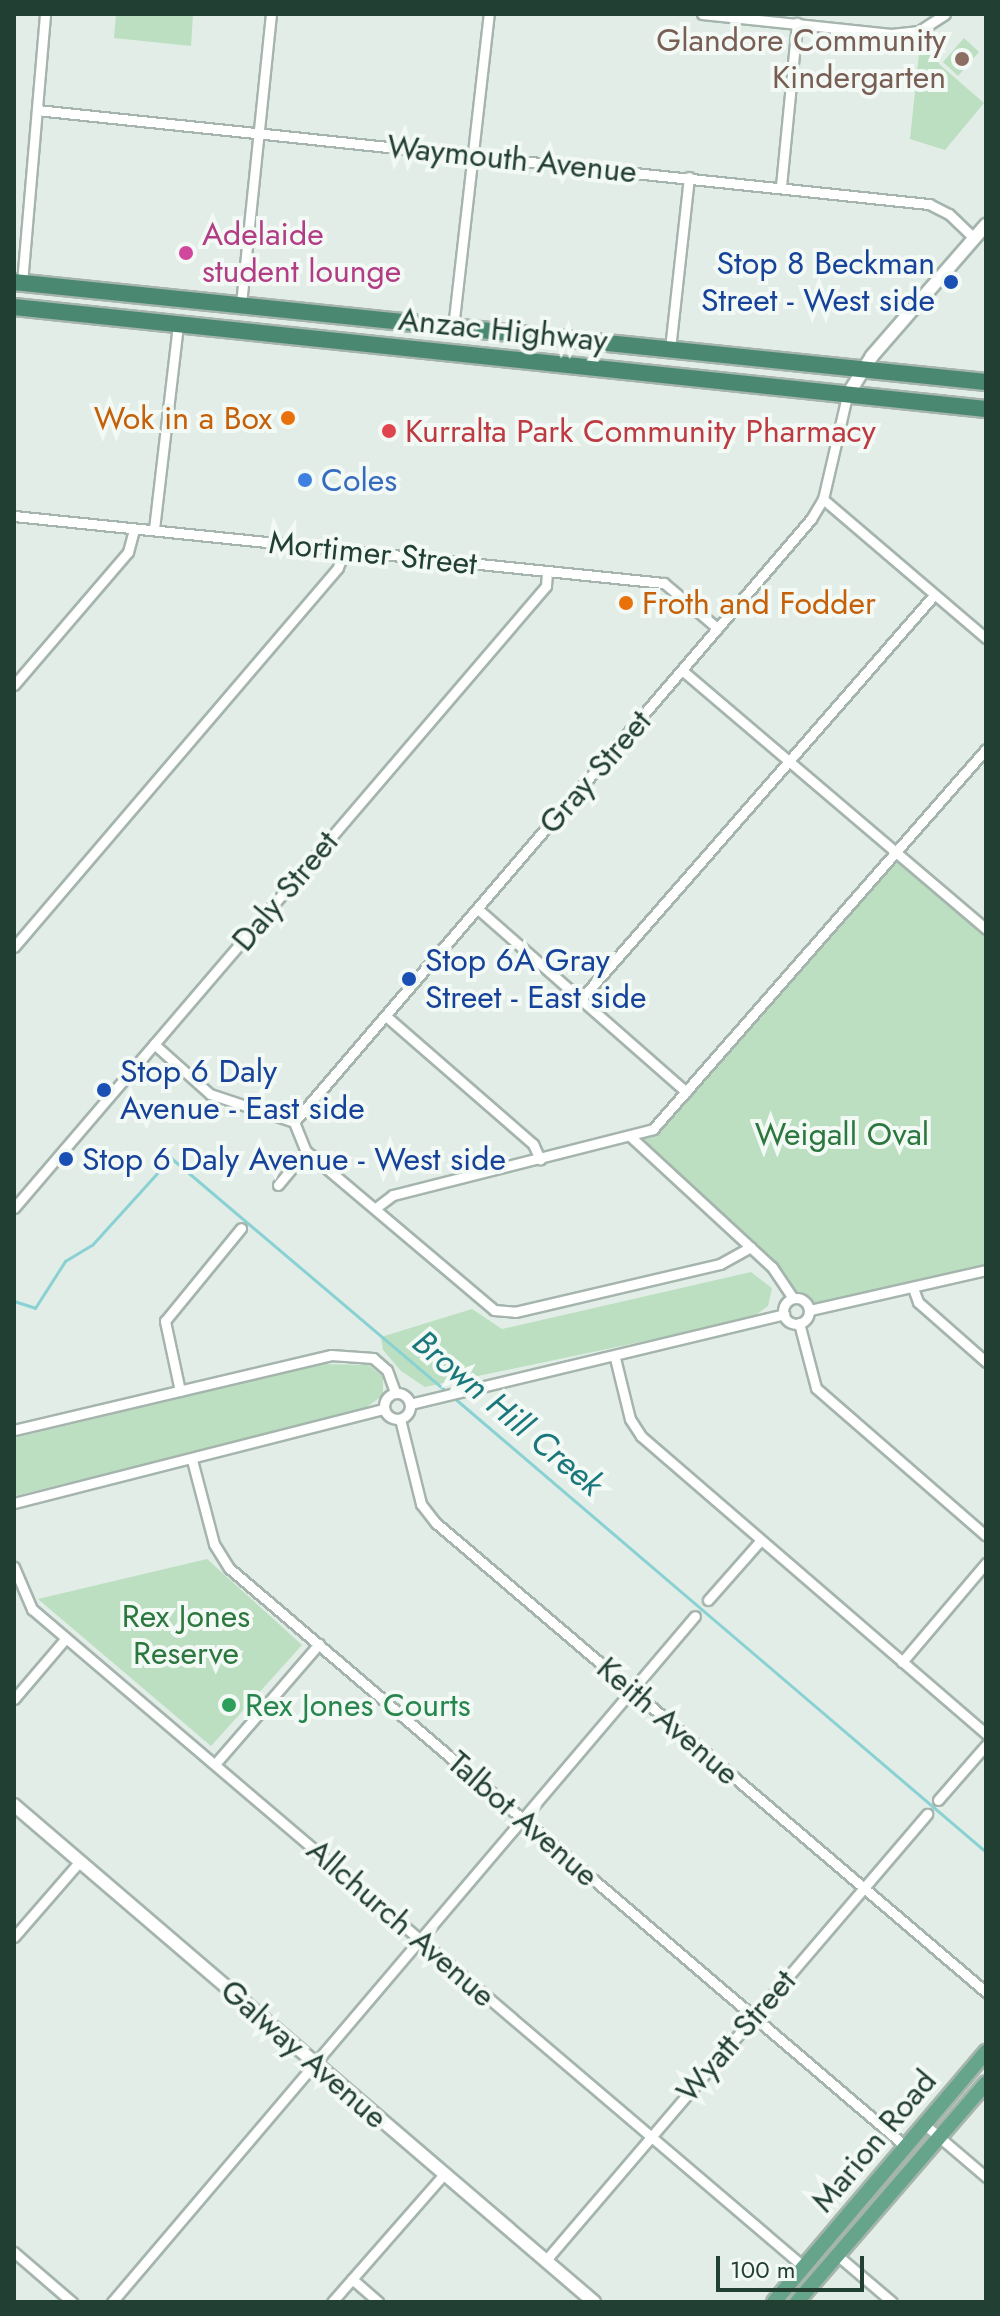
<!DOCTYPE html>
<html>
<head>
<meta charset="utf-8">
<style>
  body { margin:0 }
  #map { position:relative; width:1000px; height:2316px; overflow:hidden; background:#e2ede7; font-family:Jost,sans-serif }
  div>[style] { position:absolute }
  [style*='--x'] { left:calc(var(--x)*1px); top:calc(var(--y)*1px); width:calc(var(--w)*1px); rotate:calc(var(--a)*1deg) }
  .green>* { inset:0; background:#bbdfc0 }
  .stream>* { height:3px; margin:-1.5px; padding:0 1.5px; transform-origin:1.5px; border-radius:1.5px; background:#89d1d3 }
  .roads { filter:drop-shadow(2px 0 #a5b5ad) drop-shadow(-2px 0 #a5b5ad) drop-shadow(0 2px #a5b5ad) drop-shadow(0 -2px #a5b5ad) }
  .minor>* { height:9px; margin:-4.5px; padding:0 4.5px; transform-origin:4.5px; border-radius:4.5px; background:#fff }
  .minor>.ring { margin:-4.5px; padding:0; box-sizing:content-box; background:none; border:9px solid #fff; border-radius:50% }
  .tertiary>* { height:12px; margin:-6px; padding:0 6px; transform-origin:6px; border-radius:6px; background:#fff }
  .primary>* { height:14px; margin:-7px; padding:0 7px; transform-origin:7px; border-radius:7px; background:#66a48c }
  .trunk>* { height:16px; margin:-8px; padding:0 8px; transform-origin:8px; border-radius:8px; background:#4a8872 }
  .dots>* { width:22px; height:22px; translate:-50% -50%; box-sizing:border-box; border:4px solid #f3f9f5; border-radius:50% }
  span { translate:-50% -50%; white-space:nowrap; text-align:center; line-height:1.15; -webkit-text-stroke:8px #f3f9f5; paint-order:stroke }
  .education-label { font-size:32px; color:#785e54 }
  .right { translate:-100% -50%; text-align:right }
  .street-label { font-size:32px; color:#223f33 }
  .hotel-label { font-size:32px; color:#b23c85 }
  .left { translate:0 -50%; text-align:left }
  .transit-label { font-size:32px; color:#164399 }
  .food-label { font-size:32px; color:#c56008 }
  .health-label { font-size:32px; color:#be3a42 }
  .shop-label { font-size:32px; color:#366cbe }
  .park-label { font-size:32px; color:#2b773e }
  .leisure-label { font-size:32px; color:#27864d }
  .water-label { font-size:34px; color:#1a787c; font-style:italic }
  .frame { position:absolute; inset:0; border:16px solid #223f33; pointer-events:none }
  .scale { position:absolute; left:716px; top:2256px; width:148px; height:36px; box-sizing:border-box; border:4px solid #223f33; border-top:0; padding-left:10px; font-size:24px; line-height:28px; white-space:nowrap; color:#223f33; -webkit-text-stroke:6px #f3f9f5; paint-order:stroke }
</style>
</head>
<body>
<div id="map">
  <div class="green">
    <i style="clip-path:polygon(116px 14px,193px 14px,191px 46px,114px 38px)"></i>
    <i style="clip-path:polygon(964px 38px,979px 52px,958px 76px,943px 62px)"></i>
    <i style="clip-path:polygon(919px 54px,937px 55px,939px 64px,984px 103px,945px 150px,910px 139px)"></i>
    <i style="clip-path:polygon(896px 852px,986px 930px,986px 1270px,810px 1309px,803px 1300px,793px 1298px,772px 1267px,631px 1137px,653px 1129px)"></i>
    <i style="clip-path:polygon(751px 1272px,772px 1288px,768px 1306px,750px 1319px,425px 1387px,401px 1371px,383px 1350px,381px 1337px,472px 1309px,502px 1329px)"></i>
    <i style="clip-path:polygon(323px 1364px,369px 1365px,383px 1377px,383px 1395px,360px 1412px,14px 1496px,14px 1438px)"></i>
    <i style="clip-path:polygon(207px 1559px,302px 1645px,211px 1746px,38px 1599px)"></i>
  </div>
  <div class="stream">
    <i style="--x:14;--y:1301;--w:22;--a:18"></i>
    <i style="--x:35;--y:1308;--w:56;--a:-57.4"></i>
    <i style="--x:65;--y:1261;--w:31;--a:-31"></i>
    <i style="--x:92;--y:1245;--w:118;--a:-47.8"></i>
    <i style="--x:171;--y:1158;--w:362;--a:40.3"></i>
    <i style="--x:453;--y:1397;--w:701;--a:40.49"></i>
  </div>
  <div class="roads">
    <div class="minor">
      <i style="--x:702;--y:14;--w:190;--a:6"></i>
      <i style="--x:891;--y:34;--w:28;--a:-6"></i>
      <i style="--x:919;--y:31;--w:31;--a:-33"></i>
      <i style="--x:37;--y:110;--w:897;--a:6.02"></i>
      <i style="--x:929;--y:204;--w:22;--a:27"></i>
      <i style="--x:949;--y:214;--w:35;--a:44"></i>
      <i style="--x:781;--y:186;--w:164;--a:-84.4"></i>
      <i style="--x:22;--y:283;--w:270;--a:-85.1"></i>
      <i style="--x:241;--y:304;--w:292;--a:-84.1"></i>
      <i style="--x:453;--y:328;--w:316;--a:-83.5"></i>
      <i style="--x:670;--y:349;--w:173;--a:-83.7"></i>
      <i style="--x:823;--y:499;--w:214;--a:40.5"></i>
      <i style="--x:14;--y:516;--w:653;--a:5.89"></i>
      <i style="--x:664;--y:583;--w:70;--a:40.3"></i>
      <i style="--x:154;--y:529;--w:205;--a:-83.3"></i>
      <i style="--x:683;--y:671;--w:398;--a:40.4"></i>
      <i style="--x:14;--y:685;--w:175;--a:-49.4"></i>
      <i style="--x:128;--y:552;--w:24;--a:-75"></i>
      <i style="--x:478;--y:909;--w:277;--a:41.3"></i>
      <i style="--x:14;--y:947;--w:499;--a:-49.5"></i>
      <i style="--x:338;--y:567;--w:18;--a:-68"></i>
      <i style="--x:582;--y:998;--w:535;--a:-48.86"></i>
      <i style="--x:387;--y:1017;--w:194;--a:41"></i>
      <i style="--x:533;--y:1144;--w:17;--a:65"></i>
      <i style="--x:154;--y:1044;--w:75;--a:41.8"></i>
      <i style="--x:210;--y:1094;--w:89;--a:18.4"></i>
      <i style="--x:294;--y:1122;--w:31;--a:68"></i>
      <i style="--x:306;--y:1151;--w:246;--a:40.2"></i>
      <i style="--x:494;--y:1310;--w:21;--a:5"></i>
      <i style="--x:515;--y:1312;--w:211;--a:-13.2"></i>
      <i style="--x:720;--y:1264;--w:35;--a:-29"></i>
      <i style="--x:294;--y:1122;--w:794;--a:-49.39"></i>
      <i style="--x:811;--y:519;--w:23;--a:-59"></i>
      <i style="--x:823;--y:499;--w:106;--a:-76.9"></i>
      <i style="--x:631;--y:1137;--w:192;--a:42.7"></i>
      <i style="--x:772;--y:1267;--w:37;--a:56"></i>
      <i style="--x:278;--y:1185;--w:44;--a:-50.5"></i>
      <i style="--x:377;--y:1207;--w:20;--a:-37"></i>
      <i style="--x:393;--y:1195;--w:268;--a:-14.2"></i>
      <i style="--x:653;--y:1129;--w:505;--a:-48.77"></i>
      <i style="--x:14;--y:1208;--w:818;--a:-49.46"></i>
      <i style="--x:546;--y:586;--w:15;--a:-86"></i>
      <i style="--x:913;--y:1288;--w:15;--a:70"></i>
      <i style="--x:918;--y:1302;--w:91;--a:41.4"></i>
      <i class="ring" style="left:783px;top:1298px;width:17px;height:17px"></i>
      <i style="--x:810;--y:1310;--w:180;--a:-12.8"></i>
      <i style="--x:799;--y:1323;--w:67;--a:75.3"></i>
      <i style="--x:816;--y:1388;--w:225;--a:41"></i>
      <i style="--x:615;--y:1358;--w:63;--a:76.2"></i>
      <i style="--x:630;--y:1419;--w:20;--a:57"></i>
      <i style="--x:641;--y:1436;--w:456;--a:40.8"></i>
      <i style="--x:180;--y:1391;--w:72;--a:-102.1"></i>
      <i style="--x:165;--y:1321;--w:120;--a:-50.7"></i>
      <i class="ring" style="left:384px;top:1393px;width:17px;height:17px"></i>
      <i style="--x:410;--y:1404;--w:385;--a:-13.5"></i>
      <i style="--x:400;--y:1419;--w:88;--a:76.1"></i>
      <i style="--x:421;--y:1504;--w:24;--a:52"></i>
      <i style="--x:436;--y:1523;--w:723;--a:40.46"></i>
      <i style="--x:14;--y:1430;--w:326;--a:-13.3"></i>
      <i style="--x:331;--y:1355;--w:42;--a:4.1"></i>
      <i style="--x:373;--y:1358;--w:18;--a:41"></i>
      <i style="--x:387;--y:1370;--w:23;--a:70"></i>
      <i style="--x:192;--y:1460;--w:87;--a:75.3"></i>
      <i style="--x:214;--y:1544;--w:28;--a:58"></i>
      <i style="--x:229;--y:1568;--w:889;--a:40.53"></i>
      <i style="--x:14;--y:1503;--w:382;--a:-14.3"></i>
      <i style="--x:14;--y:1567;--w:46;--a:66.8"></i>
      <i style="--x:32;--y:1609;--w:1014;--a:40.44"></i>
      <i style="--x:708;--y:1600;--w:79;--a:-48.6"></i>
      <i style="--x:902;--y:1662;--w:130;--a:-49.7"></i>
      <i style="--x:14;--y:1699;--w:80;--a:-49.6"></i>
      <i style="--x:215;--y:1764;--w:159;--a:-49.1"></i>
      <i style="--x:938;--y:1800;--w:73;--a:-48.9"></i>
      <i style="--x:14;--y:1937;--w:101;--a:-49"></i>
      <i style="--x:924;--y:2124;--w:82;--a:40.5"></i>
      <i style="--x:14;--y:2252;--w:77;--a:40.8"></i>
      <i style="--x:837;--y:2255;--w:72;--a:40.5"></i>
      <i style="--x:546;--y:2260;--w:587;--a:-49.49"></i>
      <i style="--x:352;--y:2279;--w:35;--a:41"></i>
      <i style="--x:112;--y:2302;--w:900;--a:-49.64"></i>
      <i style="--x:332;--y:2302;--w:170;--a:-48.8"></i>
    </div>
    <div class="tertiary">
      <i style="--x:847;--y:396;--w:47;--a:-58"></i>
      <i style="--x:872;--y:356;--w:174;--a:-49"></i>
      <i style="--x:14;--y:1805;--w:764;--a:40.59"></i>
    </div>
    <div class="primary">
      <i style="--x:774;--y:2302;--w:328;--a:-49.7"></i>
      <i style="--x:797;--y:2302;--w:289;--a:-49.2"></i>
    </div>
    <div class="trunk">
      <i style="--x:14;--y:282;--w:977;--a:5.87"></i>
      <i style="--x:14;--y:307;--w:977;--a:5.99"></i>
    </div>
  </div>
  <div class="dots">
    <i style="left:962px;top:59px;background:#8d6e63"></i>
    <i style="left:186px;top:253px;background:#d1479c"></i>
    <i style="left:951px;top:282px;background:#1a4fb4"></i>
    <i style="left:288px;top:418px;background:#e8710a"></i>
    <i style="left:389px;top:431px;background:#e0444e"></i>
    <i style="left:305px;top:480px;background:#3f7fe0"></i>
    <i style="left:626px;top:603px;background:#e8710a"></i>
    <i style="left:409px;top:979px;background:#1a4fb4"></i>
    <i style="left:104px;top:1090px;background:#1a4fb4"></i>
    <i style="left:66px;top:1159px;background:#1a4fb4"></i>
    <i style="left:229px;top:1705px;background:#2e9e5b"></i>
  </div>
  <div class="education-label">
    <span class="right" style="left:946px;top:59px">Glandore Community<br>Kindergarten</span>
  </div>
  <div class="street-label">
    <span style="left:512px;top:159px;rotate:6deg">Waymouth Avenue</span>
    <span style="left:503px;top:330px;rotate:6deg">Anzac Highway</span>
    <span style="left:373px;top:553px;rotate:6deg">Mortimer Street</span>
    <span style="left:595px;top:772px;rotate:-49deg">Gray Street</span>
    <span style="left:285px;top:891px;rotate:-50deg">Daly Street</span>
    <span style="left:668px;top:1721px;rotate:41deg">Keith Avenue</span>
    <span style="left:523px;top:1819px;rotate:41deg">Talbot Avenue</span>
    <span style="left:401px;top:1923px;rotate:41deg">Allchurch Avenue</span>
    <span style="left:736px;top:2036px;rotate:-49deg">Wyatt Street</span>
    <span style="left:304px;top:2054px;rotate:41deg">Galway Avenue</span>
    <span style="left:874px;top:2141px;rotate:-50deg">Marion Road</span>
  </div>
  <div class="hotel-label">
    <span class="left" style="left:202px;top:253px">Adelaide<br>student lounge</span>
  </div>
  <div class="transit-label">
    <span class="right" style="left:935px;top:282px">Stop 8 Beckman<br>Street - West side</span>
    <span class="left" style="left:425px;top:979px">Stop 6A Gray<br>Street - East side</span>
    <span class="left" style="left:120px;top:1090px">Stop 6 Daly<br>Avenue - East side</span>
    <span class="left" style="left:82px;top:1159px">Stop 6 Daly Avenue - West side</span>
  </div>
  <div class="food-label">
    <span class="right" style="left:272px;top:418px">Wok in a Box</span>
    <span class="left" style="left:642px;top:603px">Froth and Fodder</span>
  </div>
  <div class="health-label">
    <span class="left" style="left:405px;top:431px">Kurralta Park Community Pharmacy</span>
  </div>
  <div class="shop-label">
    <span class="left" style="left:321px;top:480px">Coles</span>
  </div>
  <div class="park-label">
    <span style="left:842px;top:1134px">Weigall Oval</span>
    <span style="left:186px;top:1635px">Rex Jones<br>Reserve</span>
  </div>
  <div class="leisure-label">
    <span class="left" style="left:245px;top:1705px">Rex Jones Courts</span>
  </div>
  <div class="water-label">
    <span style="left:508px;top:1413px;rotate:40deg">Brown Hill Creek</span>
  </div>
  <div class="frame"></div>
  <div class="scale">100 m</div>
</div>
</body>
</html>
